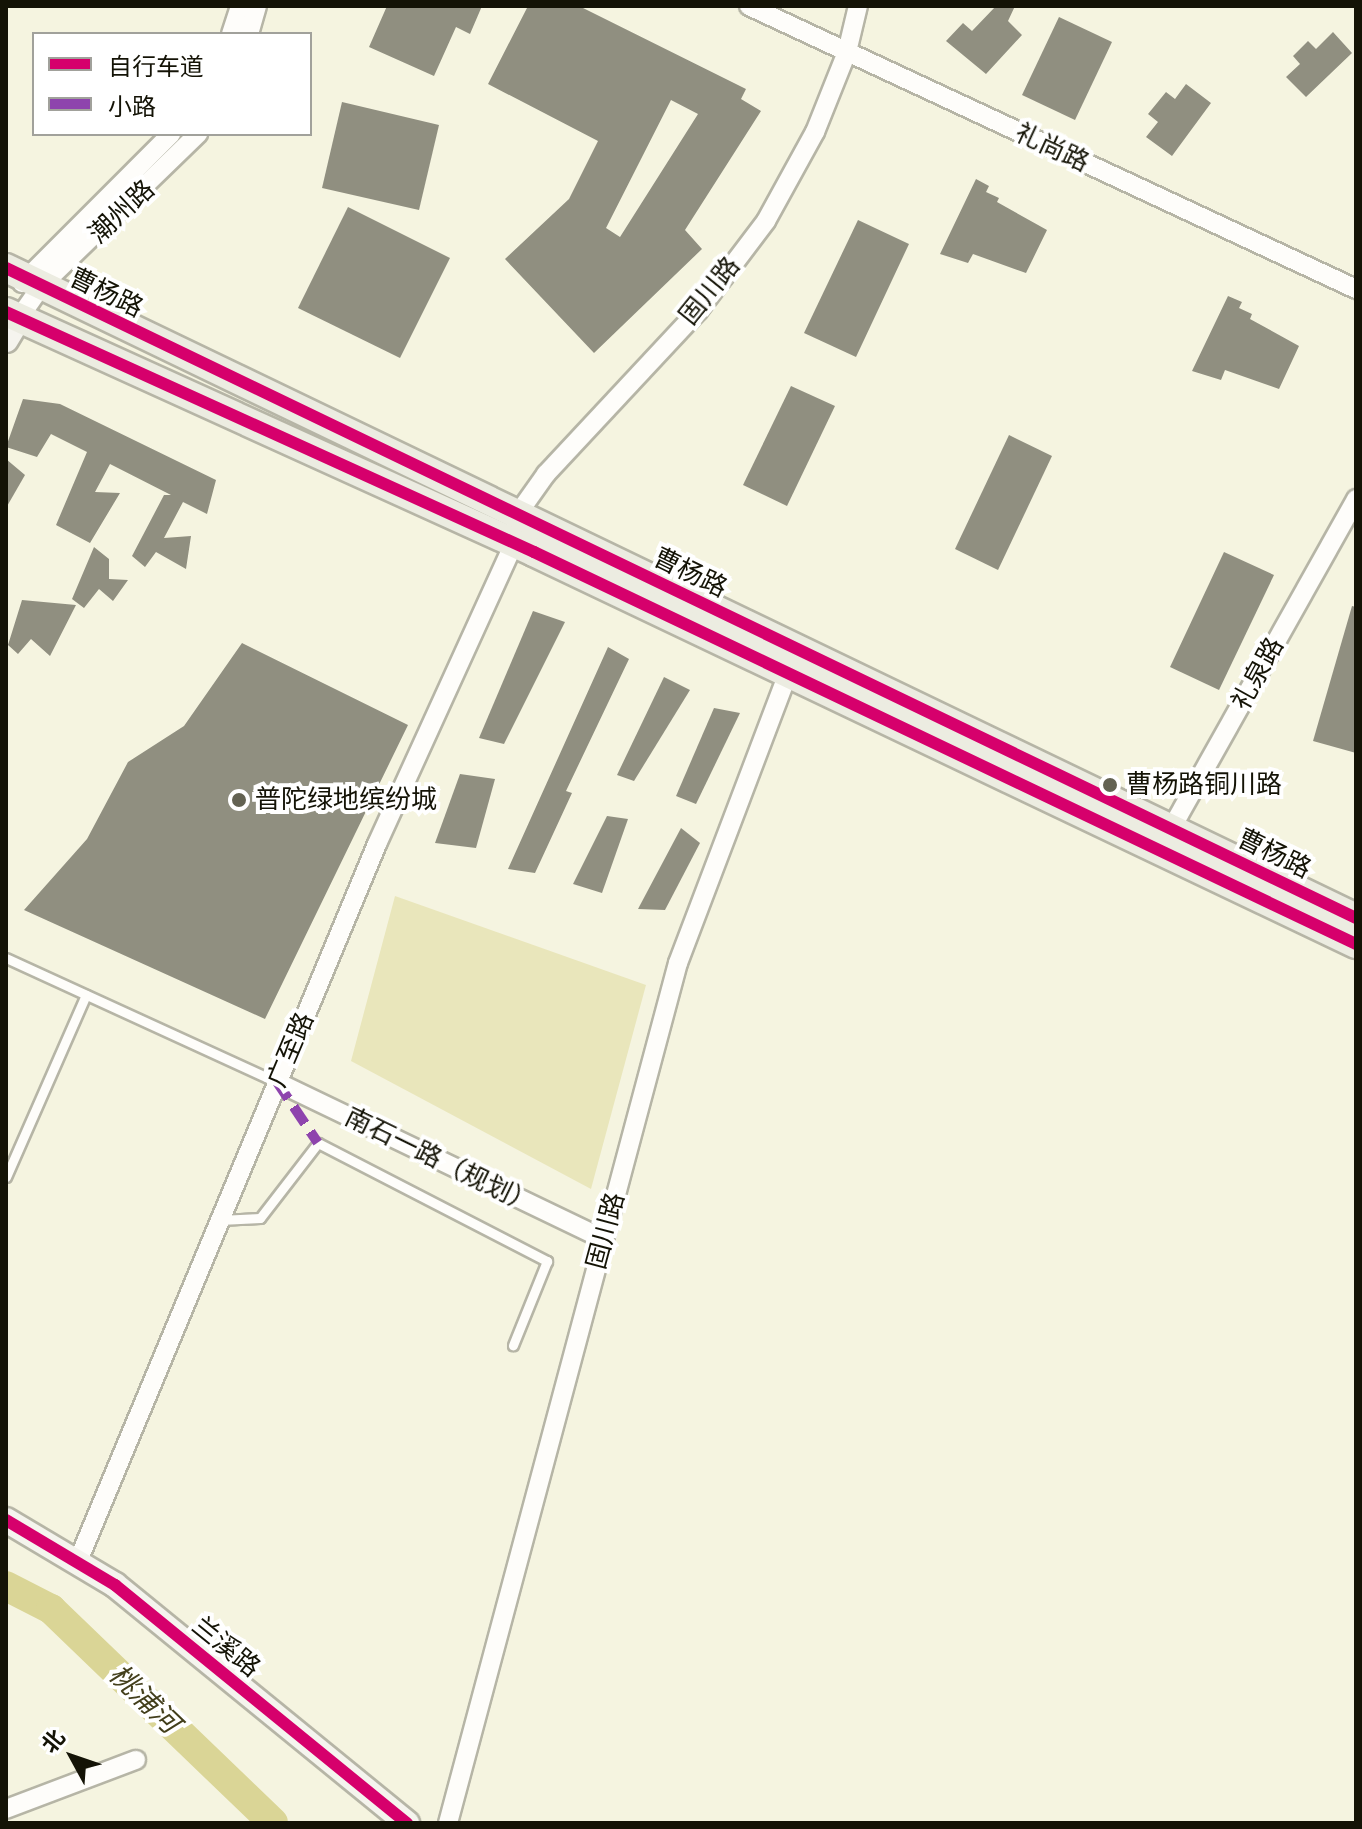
<!DOCTYPE html>
<html>
<head>
<meta charset="utf-8">
<style>
  body { margin:0 }
  #map { position:relative; width:1362px; height:1829px; overflow:hidden; background:#f5f4e0; font-family:Roboto,"Noto Sans SC",sans-serif }
  div>[style] { position:absolute }
  [style*='--x'] { left:calc(var(--x)*1px); top:calc(var(--y)*1px); width:calc(var(--w)*1px); rotate:calc(var(--a)*1deg) }
  .green>* { inset:0; background:#e9e6bb }
  .river>* { height:30px; margin:-15px; padding:0 15px; transform-origin:15px; border-radius:15px; background:#dad596 }
  .building>* { inset:0; background:#908f80 }
  .roads { filter:drop-shadow(2px 0 #b6b5a6) drop-shadow(-2px 0 #b6b5a6) drop-shadow(0 2px #b6b5a6) drop-shadow(0 -2px #b6b5a6) }
  .lane>* { height:9px; margin:-4.5px; padding:0 4.5px; transform-origin:4.5px; border-radius:4.5px; background:#fefdfa }
  .street>* { height:18px; margin:-9px; padding:0 9px; transform-origin:9px; border-radius:9px; background:#fefdfa }
  .secondary>* { height:24px; margin:-12px; padding:0 12px; transform-origin:12px; border-radius:12px; background:#f5f4ee }
  .primary>* { height:28px; margin:-14px; padding:0 14px; transform-origin:14px; border-radius:14px; background:#ecece1 }
  .quiet>* { height:10px; margin-top:-5px; transform-origin:0; background:repeating-linear-gradient(90deg,#8e44ad 0 20px,transparent 0 30px) }
  .cycleway>* { height:12px; margin:-6px; padding:0 6px; transform-origin:6px; border-radius:6px; background:#d6006c }
  .dots>* { width:22px; height:22px; translate:-50% -50%; box-sizing:border-box; border:4px solid #fff; border-radius:50% }
  span { translate:-50% -50%; white-space:nowrap; text-align:center; line-height:1.15; -webkit-text-stroke:8px #fff; paint-order:stroke }
  .street-label { font-size:26px; color:#141306 }
  .poi-label { font-size:26px; color:#141306 }
  .left { translate:0 -50%; text-align:left }
  .water-label { font-size:28px; color:#433f1c; font-style:italic }
  .frame { position:absolute; inset:0; border:8px solid #141306; pointer-events:none }
  .legend { position:absolute; left:32px; top:32px; width:280px; height:104px; box-sizing:border-box; background:#fff; border:2px solid #a1a19b; margin:0; padding:10px 14px; list-style:none; font-size:24px; color:#141306 }
  .legend li { display:flex; align-items:center; gap:16px; height:40px }
  .legend b { width:40px; border:2px solid #a1a19b }
  .north { position:absolute; left:32px; top:1717px; width:80px; height:80px; -webkit-text-stroke:6px #fff; paint-order:stroke; rotate:310deg; font-size:22px; font-weight:700; line-height:32px; text-align:center; color:#141306 }
  .north::after { content:''; display:block; margin:auto; width:28px; height:36px; background:#141306; clip-path:polygon(50% 0,100% 100%,50% 72%,0 100%) }
</style>
</head>
<body>
<div id="map">
  <div class="green">
    <i style="clip-path:polygon(395px 896px,646px 985px,591px 1189px,351px 1061px)"></i>
  </div>
  <div class="river">
    <i style="--x:6;--y:1586;--w:51;--a:27.1"></i>
    <i style="--x:51;--y:1609;--w:308;--a:43.9"></i>
  </div>
  <div class="building">
    <i style="clip-path:polygon(387px 6px,482px 6px,470px 34px,456px 27px,434px 76px,369px 47px)"></i>
    <i style="clip-path:polygon(evenodd,528px 6px,579px 6px,746px 89px,741px 99px,761px 111px,685px 230px,702px 249px,594px 353px,505px 259px,569px 199px,598px 141px,488px 84px,528px 6px,671px 100px,698px 114px,620px 237px,606px 228px,671px 100px)"></i>
    <i style="clip-path:polygon(996px 6px,1015px 6px,1008px 21px,1022px 35px,986px 74px,946px 41px,963px 23px,972px 31px)"></i>
    <i style="clip-path:polygon(1059px 17px,1112px 42px,1075px 120px,1022px 95px)"></i>
    <i style="clip-path:polygon(1333px 32px,1352px 53px,1306px 97px,1286px 77px,1300px 64px,1293px 56px,1308px 41px,1316px 49px)"></i>
    <i style="clip-path:polygon(1186px 84px,1211px 103px,1172px 156px,1146px 137px,1158px 122px,1148px 114px,1166px 92px,1175px 99px)"></i>
    <i style="clip-path:polygon(342px 102px,439px 125px,419px 210px,322px 188px)"></i>
    <i style="clip-path:polygon(976px 179px,989px 186px,986px 192px,999px 198px,997px 202px,1047px 230px,1026px 273px,973px 254px,968px 263px,940px 254px)"></i>
    <i style="clip-path:polygon(348px 207px,450px 258px,400px 358px,298px 308px)"></i>
    <i style="clip-path:polygon(858px 220px,909px 244px,856px 357px,804px 333px)"></i>
    <i style="clip-path:polygon(1228px 296px,1242px 302px,1239px 308px,1252px 314px,1250px 319px,1299px 346px,1279px 389px,1225px 370px,1221px 380px,1192px 371px)"></i>
    <i style="clip-path:polygon(791px 386px,835px 406px,787px 506px,743px 485px)"></i>
    <i style="clip-path:polygon(23px 399px,60px 404px,216px 480px,207px 514px,183px 502px,164px 538px,191px 536px,186px 569px,156px 552px,145px 567px,132px 556px,164px 495px,171px 495px,110px 464px,95px 492px,120px 493px,90px 543px,56px 525px,87px 452px,51px 434px,37px 457px,6px 447px)"></i>
    <i style="clip-path:polygon(1009px 435px,1052px 456px,998px 570px,955px 549px)"></i>
    <i style="clip-path:polygon(6px 459px,25px 475px,6px 508px)"></i>
    <i style="clip-path:polygon(94px 547px,109px 559px,109px 579px,128px 580px,113px 601px,99px 589px,84px 608px,72px 599px)"></i>
    <i style="clip-path:polygon(1224px 552px,1274px 575px,1219px 690px,1170px 667px)"></i>
    <i style="clip-path:polygon(22px 600px,76px 605px,50px 656px,31px 639px,18px 654px,8px 645px)"></i>
    <i style="clip-path:polygon(1352px 606px,1356px 607px,1356px 753px,1313px 741px)"></i>
    <i style="clip-path:polygon(533px 611px,565px 622px,504px 744px,479px 738px)"></i>
    <i style="clip-path:polygon(242px 643px,408px 725px,265px 1019px,24px 910px,87px 839px,128px 762px,184px 726px)"></i>
    <i style="clip-path:polygon(608px 647px,629px 659px,566px 791px,572px 793px,535px 873px,508px 869px)"></i>
    <i style="clip-path:polygon(664px 677px,690px 690px,634px 781px,617px 775px)"></i>
    <i style="clip-path:polygon(714px 708px,740px 713px,696px 804px,676px 796px)"></i>
    <i style="clip-path:polygon(460px 774px,495px 779px,476px 848px,435px 843px)"></i>
    <i style="clip-path:polygon(607px 816px,628px 819px,602px 893px,573px 884px)"></i>
    <i style="clip-path:polygon(681px 828px,700px 843px,665px 910px,638px 909px)"></i>
  </div>
  <div class="roads">
    <div class="lane">
      <i style="--x:6;--y:958;--w:298;--a:24.6"></i>
      <i style="--x:6;--y:1177;--w:199;--a:-66.3"></i>
      <i style="--x:220;--y:1220;--w:40;--a:-2.9"></i>
      <i style="--x:260;--y:1218;--w:95;--a:-52.3"></i>
      <i style="--x:318;--y:1143;--w:258;--a:27.3"></i>
      <i style="--x:547;--y:1261;--w:91;--a:112"></i>
    </div>
    <div class="street">
      <i style="--x:749;--y:6;--w:670;--a:25"></i>
      <i style="--x:231;--y:34;--w:29;--a:-72"></i>
      <i style="--x:249;--y:34;--w:29;--a:-74"></i>
      <i style="--x:22;--y:283;--w:211;--a:-45"></i>
      <i style="--x:19;--y:318;--w:39;--a:-55"></i>
      <i style="--x:41;--y:286;--w:219;--a:-44.1"></i>
      <i style="--x:1166;--y:838;--w:389;--a:-60.7"></i>
      <i style="--x:277;--y:1082;--w:362;--a:25.7"></i>
      <i style="--x:78;--y:1561;--w:777;--a:-67.36"></i>
      <i style="--x:377;--y:844;--w:330;--a:-65.5"></i>
      <i style="--x:514;--y:544;--w:29;--a:-84"></i>
      <i style="--x:517;--y:515;--w:50;--a:-54.7"></i>
      <i style="--x:546;--y:474;--w:223;--a:-47"></i>
      <i style="--x:698;--y:311;--w:113;--a:-52.9"></i>
      <i style="--x:766;--y:221;--w:102;--a:-61.2"></i>
      <i style="--x:815;--y:132;--w:86;--a:-68.2"></i>
      <i style="--x:847;--y:52;--w:47;--a:-76.6"></i>
      <i style="--x:6;--y:1809;--w:139;--a:-20.7"></i>
      <i style="--x:448;--y:1823;--w:890;--a:-75.03"></i>
      <i style="--x:678;--y:963;--w:319;--a:-69.2"></i>
    </div>
    <div class="secondary">
      <i style="--x:6;--y:340;--w:26;--a:-59"></i>
      <i style="--x:6;--y:1520;--w:127;--a:30.8"></i>
      <i style="--x:115;--y:1585;--w:377;--a:39.2"></i>
    </div>
    <div class="primary">
      <i style="--x:6;--y:268;--w:1498;--a:25.71"></i>
      <i style="--x:6;--y:312;--w:580;--a:24.44"></i>
      <i style="--x:534;--y:552;--w:911;--a:25.5"></i>
    </div>
  </div>
  <div class="quiet">
    <i style="--x:277;--y:1082;--w:73;--a:56.1"></i>
  </div>
  <div class="cycleway">
    <i style="--x:6;--y:268;--w:1498;--a:25.71"></i>
    <i style="--x:6;--y:312;--w:580;--a:24.44"></i>
    <i style="--x:534;--y:552;--w:911;--a:25.5"></i>
    <i style="--x:6;--y:1520;--w:127;--a:30.8"></i>
    <i style="--x:115;--y:1585;--w:377;--a:39.2"></i>
  </div>
  <div class="dots">
    <i style="left:1110px;top:785px;background:#636252"></i>
    <i style="left:239px;top:800px;background:#636252"></i>
  </div>
  <div class="street-label">
    <span style="left:1052px;top:148px;rotate:25deg">礼尚路</span>
    <span style="left:122px;top:212px;rotate:-43deg">潮州路</span>
    <span style="left:710px;top:291px;rotate:-51deg">固川路</span>
    <span style="left:106px;top:293px;rotate:26deg">曹杨路</span>
    <span style="left:690px;top:573px;rotate:26deg">曹杨路</span>
    <span style="left:1258px;top:674px;rotate:-61deg">礼泉路</span>
    <span style="left:1274px;top:854px;rotate:26deg">曹杨路</span>
    <span style="left:291px;top:1050px;rotate:-67deg">广至路</span>
    <span style="left:440px;top:1161px;rotate:26deg">南石一路（规划）</span>
    <span style="left:606px;top:1231px;rotate:-75deg">固川路</span>
    <span style="left:226px;top:1647px;rotate:39deg">兰溪路</span>
  </div>
  <div class="poi-label">
    <span class="left" style="left:1126px;top:785px">曹杨路铜川路</span>
    <span class="left" style="left:255px;top:800px">普陀绿地缤纷城</span>
  </div>
  <div class="water-label">
    <span style="left:144px;top:1699px;rotate:44deg">桃浦河</span>
  </div>
  <div class="frame"></div>
  <ul class="legend">
  <li><b style="height:10px;background:#d6006c"></b>自行车道</li>
  <li><b style="height:10px;background:#8e44ad"></b>小路</li>
  </ul>
  <div class="north">北</div>
</div>
</body>
</html>
